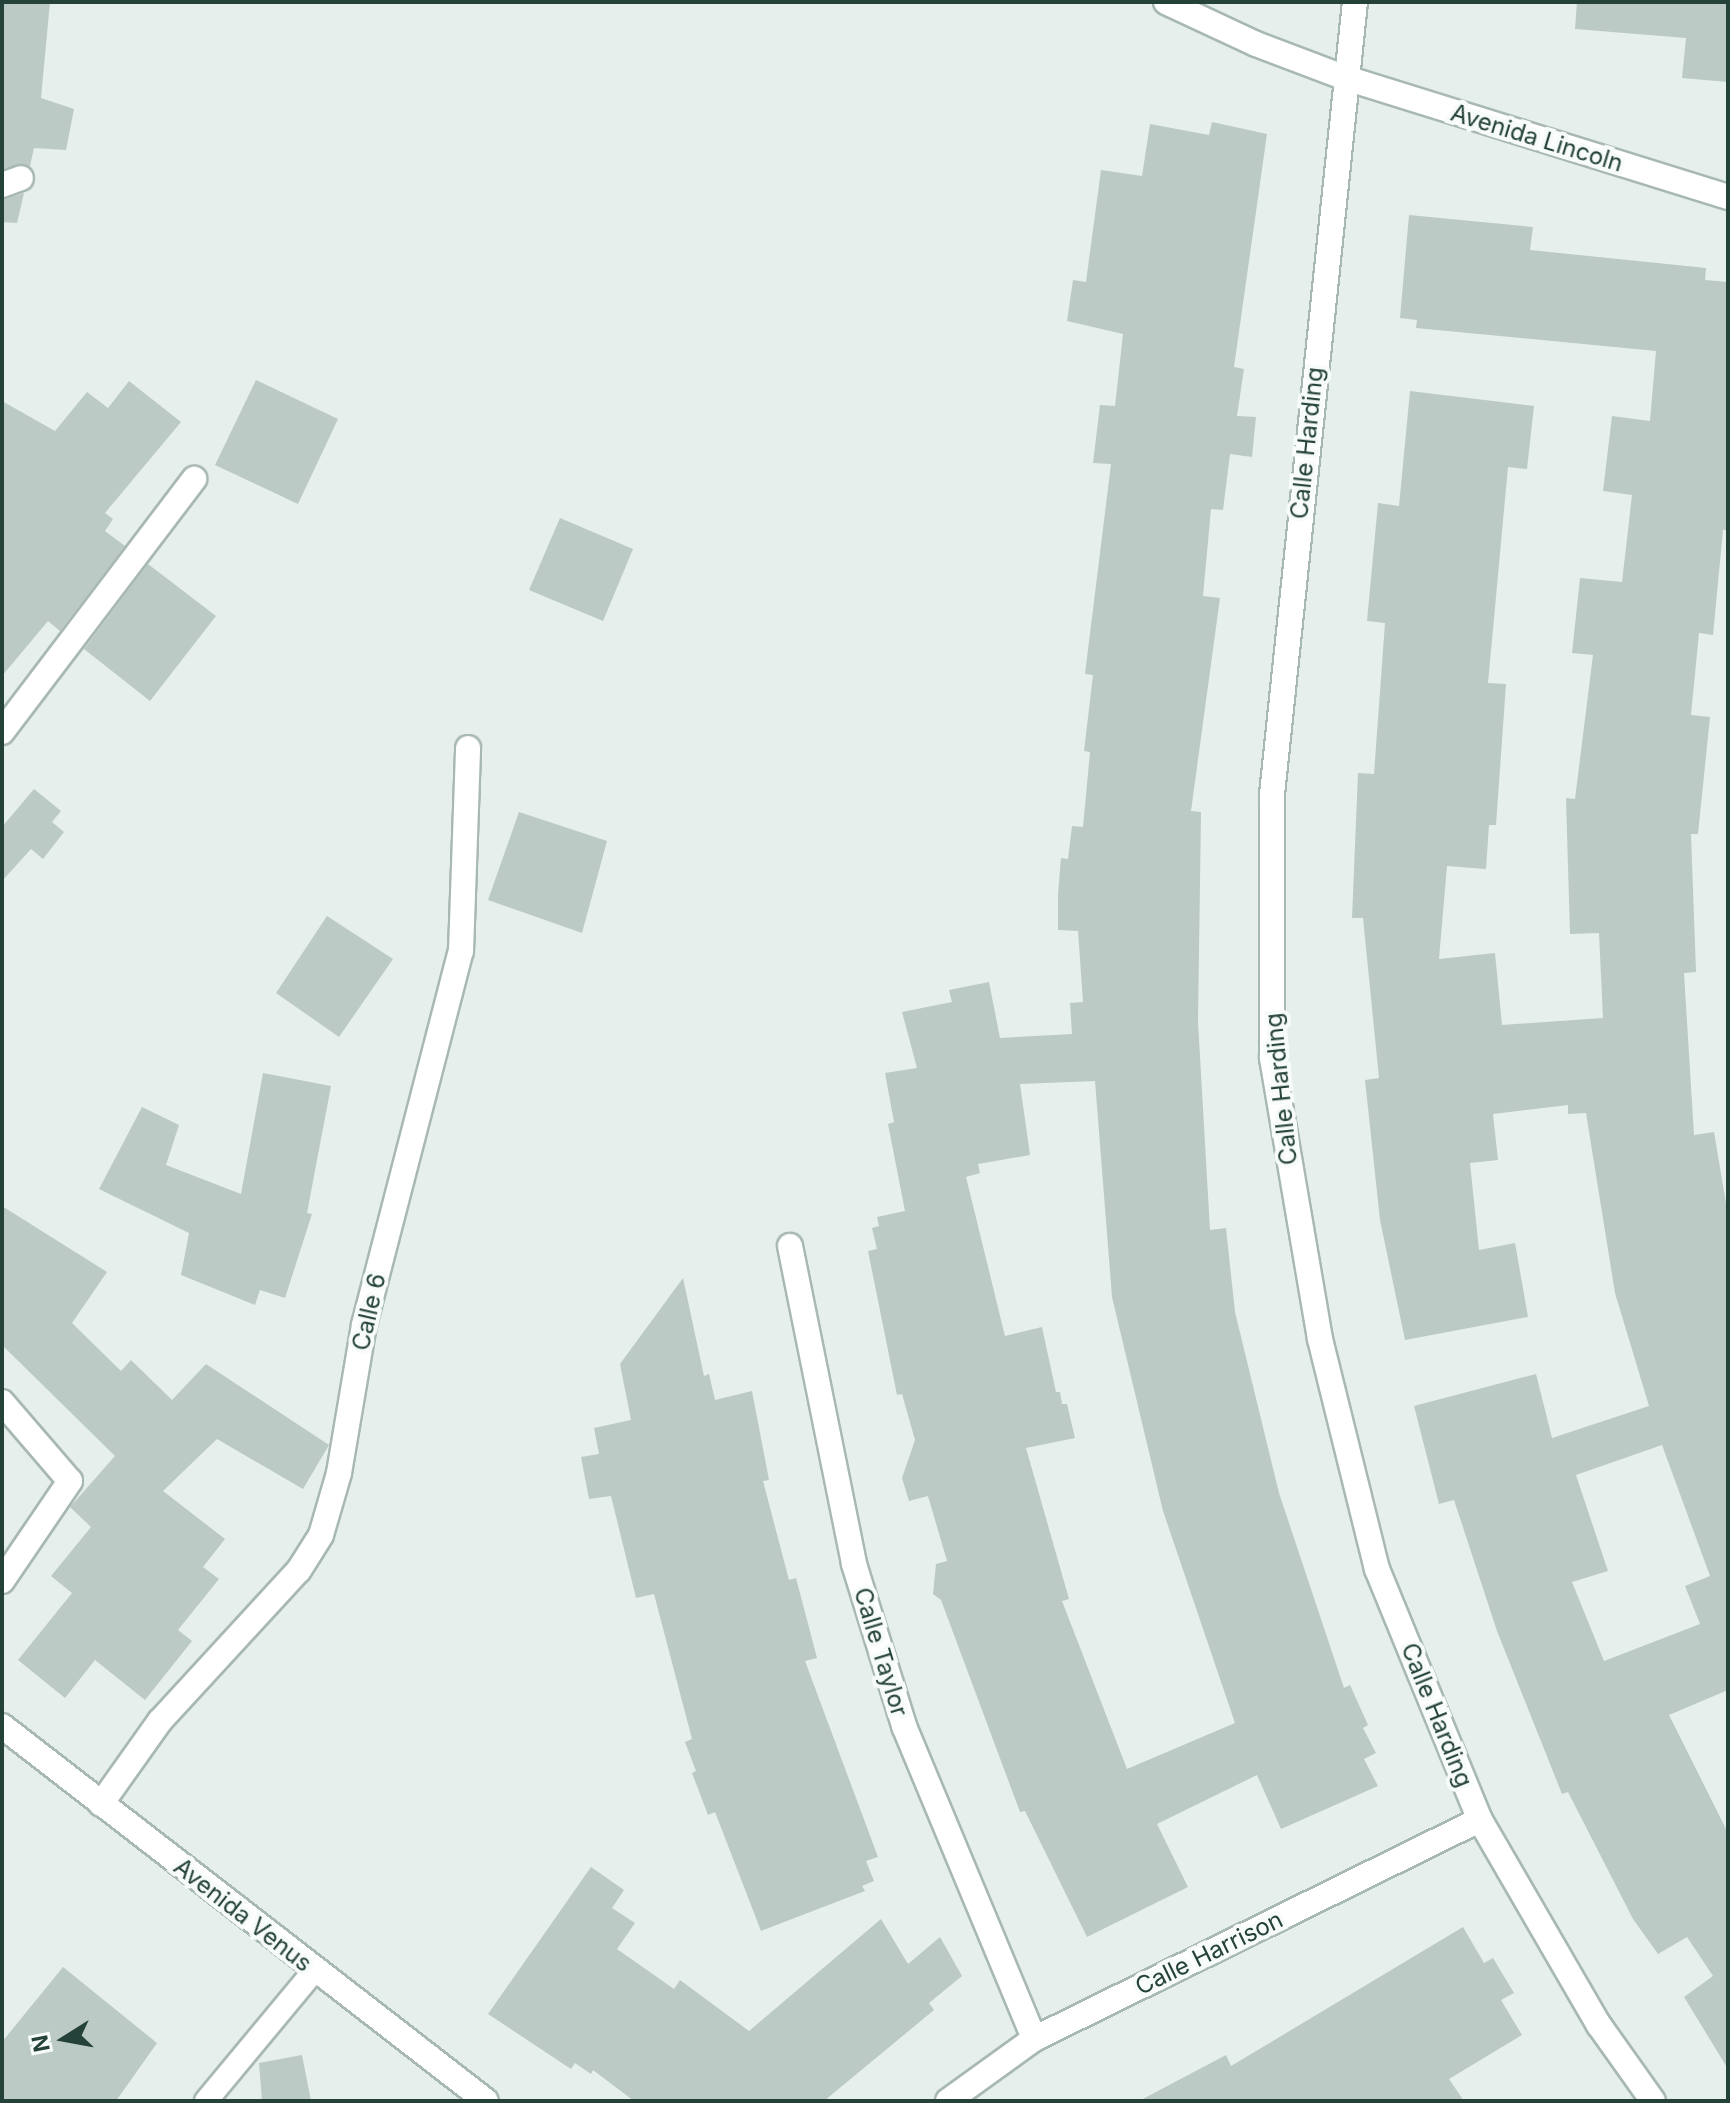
<!DOCTYPE html>
<html>
<head>
<meta charset="utf-8">
<style>
  body { margin:0 }
  #map { position:relative; width:1730px; height:2103px; overflow:hidden; background:#e6efeb; font-family:Inter,sans-serif }
  div>[style] { position:absolute }
  [style*='--x'] { left:calc(var(--x)*1px); top:calc(var(--y)*1px); width:calc(var(--w)*1px); rotate:calc(var(--a)*1deg) }
  .building>* { inset:0; background:#bbcac4 }
  .roads { filter:drop-shadow(2px 0 #a8b8b2) drop-shadow(-2px 0 #a8b8b2) drop-shadow(0 2px #a8b8b2) drop-shadow(0 -2px #a8b8b2) }
  .service>* { height:22px; margin:-11px; padding:0 11px; transform-origin:11px; border-radius:11px; background:#fff }
  .minor>* { height:24px; margin:-12px; padding:0 12px; transform-origin:12px; border-radius:12px; background:#fff }
  .tertiary>* { height:24px; margin:-12px; padding:0 12px; transform-origin:12px; border-radius:12px; background:#fff }
  span { translate:-50% -50%; white-space:nowrap; text-align:center; line-height:1.15; -webkit-text-stroke:8px #f7fbf9; paint-order:stroke }
  .street-label { font-size:24px; color:#24423a }
  .frame { position:absolute; inset:0; border:4px solid #24423a; pointer-events:none }
  .north { position:absolute; left:24px; top:1999px; width:80px; height:80px; -webkit-text-stroke:6px #f7fbf9; paint-order:stroke; rotate:259deg; font-size:22px; font-weight:700; line-height:32px; text-align:center; color:#24423a }
  .north::after { content:''; display:block; margin:auto; width:28px; height:36px; background:#24423a; clip-path:polygon(50% 0,100% 100%,50% 72%,0 100%) }
</style>
</head>
<body>
<div id="map">
  <div class="building">
    <i style="clip-path:polygon(2px 2px,50px 2px,41px 98px,74px 109px,66px 150px,34px 148px,30px 166px,2px 169px)"></i>
    <i style="clip-path:polygon(1577px 2px,1728px 2px,1728px 82px,1682px 78px,1686px 38px,1575px 29px)"></i>
    <i style="clip-path:polygon(evenodd,1212px 122px,1267px 134px,1234px 367px,1244px 369px,1237px 416px,1256px 417px,1252px 457px,1230px 454px,1223px 510px,1211px 509px,1203px 596px,1220px 598px,1191px 811px,1201px 812px,1198px 1022px,1210px 1230px,1226px 1228px,1235px 1312px,1279px 1493px,1344px 1688px,1350px 1685px,1368px 1725px,1363px 1728px,1376px 1753px,1364px 1759px,1378px 1786px,1281px 1829px,1257px 1775px,1157px 1824px,1188px 1887px,1087px 1937px,1025px 1811px,1020px 1812px,941px 1600px,933px 1594px,936px 1564px,947px 1561px,928px 1496px,909px 1501px,902px 1478px,915px 1440px,902px 1394px,897px 1395px,868px 1251px,877px 1249px,872px 1228px,879px 1226px,877px 1217px,905px 1211px,888px 1124px,894px 1122px,885px 1073px,917px 1068px,902px 1012px,952px 1002px,949px 990px,989px 982px,1000px 1038px,1072px 1034px,1070px 1003px,1083px 1002px,1078px 931px,1058px 930px,1058px 894px,1061px 858px,1068px 859px,1072px 826px,1083px 827px,1090px 752px,1084px 751px,1093px 675px,1085px 674px,1111px 464px,1093px 463px,1100px 405px,1115px 406px,1123px 334px,1067px 321px,1073px 280px,1086px 282px,1101px 170px,1142px 176px,1150px 124px,1209px 135px,1212px 122px,1095px 1081px,1112px 1297px,1163px 1511px,1235px 1723px,1127px 1769px,1062px 1601px,1069px 1599px,1026px 1448px,1075px 1438px,1067px 1404px,1062px 1404px,1060px 1392px,1056px 1392px,1042px 1327px,1005px 1336px,966px 1177px,980px 1173px,978px 1164px,1030px 1155px,1020px 1084px,1095px 1081px)"></i>
    <i style="clip-path:polygon(24px 193px,17px 223px,2px 222px,2px 200px)"></i>
    <i style="clip-path:polygon(evenodd,1409px 215px,1533px 227px,1530px 250px,1706px 268px,1705px 280px,1728px 282px,1728px 530px,1723px 530px,1713px 635px,1699px 633px,1691px 715px,1710px 717px,1698px 834px,1691px 834px,1696px 972px,1684px 973px,1694px 1135px,1714px 1132px,1728px 1215px,1728px 1690px,1669px 1715px,1728px 1833px,1728px 2069px,1684px 1997px,1713px 1976px,1687px 1937px,1658px 1954px,1633px 1919px,1568px 1792px,1562px 1794px,1497px 1631px,1454px 1500px,1439px 1504px,1414px 1406px,1536px 1374px,1552px 1438px,1649px 1406px,1615px 1293px,1586px 1113px,1568px 1114px,1568px 1105px,1493px 1114px,1498px 1160px,1470px 1163px,1479px 1250px,1515px 1243px,1528px 1317px,1405px 1340px,1380px 1220px,1365px 1080px,1379px 1078px,1363px 918px,1352px 918px,1358px 773px,1374px 774px,1385px 623px,1367px 621px,1378px 503px,1399px 506px,1410px 391px,1534px 406px,1527px 469px,1508px 467px,1488px 683px,1506px 684px,1496px 825px,1489px 825px,1486px 869px,1447px 866px,1439px 959px,1495px 953px,1502px 1025px,1603px 1018px,1599px 933px,1570px 934px,1566px 798px,1575px 799px,1593px 655px,1572px 653px,1580px 578px,1622px 582px,1632px 495px,1603px 491px,1612px 416px,1650px 421px,1656px 351px,1416px 328px,1417px 320px,1400px 318px,1409px 215px,1662px 1445px,1710px 1576px,1685px 1586px,1700px 1624px,1604px 1661px,1572px 1582px,1608px 1571px,1576px 1475px,1662px 1445px)"></i>
    <i style="clip-path:polygon(256px 380px,338px 419px,298px 504px,215px 465px)"></i>
    <i style="clip-path:polygon(129px 381px,181px 422px,105px 513px,113px 519px,105px 531px,125px 546px,60px 631px,48px 621px,2px 676px,2px 401px,55px 431px,87px 392px,108px 408px)"></i>
    <i style="clip-path:polygon(560px 518px,633px 549px,603px 621px,529px 590px)"></i>
    <i style="clip-path:polygon(148px 564px,216px 616px,150px 701px,84px 649px)"></i>
    <i style="clip-path:polygon(34px 789px,61px 811px,52px 822px,64px 832px,43px 859px,31px 849px,2px 881px,2px 827px)"></i>
    <i style="clip-path:polygon(519px 812px,607px 841px,582px 933px,488px 900px)"></i>
    <i style="clip-path:polygon(327px 916px,393px 959px,339px 1037px,276px 993px)"></i>
    <i style="clip-path:polygon(263px 1073px,331px 1086px,307px 1213px,312px 1214px,285px 1298px,260px 1290px,255px 1305px,181px 1275px,189px 1233px,99px 1189px,142px 1107px,179px 1125px,166px 1165px,241px 1194px)"></i>
    <i style="clip-path:polygon(2px 1206px,107px 1272px,72px 1323px,121px 1371px,131px 1360px,172px 1400px,206px 1364px,329px 1445px,303px 1489px,217px 1439px,163px 1491px,225px 1539px,203px 1567px,219px 1579px,178px 1630px,192px 1641px,145px 1700px,95px 1660px,65px 1698px,18px 1660px,72px 1593px,51px 1576px,91px 1527px,70px 1507px,115px 1456px,2px 1345px)"></i>
    <i style="clip-path:polygon(683px 1278px,704px 1376px,709px 1374px,715px 1400px,752px 1391px,769px 1480px,763px 1481px,789px 1580px,796px 1578px,817px 1658px,805px 1661px,878px 1857px,866px 1861px,874px 1881px,862px 1886px,865px 1891px,761px 1931px,715px 1812px,708px 1815px,692px 1773px,696px 1771px,685px 1742px,692px 1739px,654px 1594px,636px 1598px,611px 1496px,589px 1499px,581px 1457px,599px 1454px,594px 1428px,631px 1420px,620px 1364px)"></i>
    <i style="clip-path:polygon(591px 1867px,624px 1890px,612px 1908px,635px 1923px,617px 1949px,674px 1989px,680px 1980px,749px 2031px,881px 1919px,908px 1964px,940px 1937px,962px 1976px,929px 2003px,934px 2010px,824px 2101px,634px 2101px,593px 2070px,591px 2074px,575px 2063px,571px 2069px,488px 2014px)"></i>
    <i style="clip-path:polygon(1463px 1927px,1484px 1963px,1493px 1958px,1514px 1993px,1501px 2000px,1522px 2035px,1449px 2079px,1464px 2101px,1139px 2101px,1226px 2055px,1231px 2066px)"></i>
    <i style="clip-path:polygon(63px 1967px,157px 2043px,116px 2101px,2px 2101px,2px 2042px)"></i>
    <i style="clip-path:polygon(302px 2055px,311px 2101px,262px 2101px,259px 2063px)"></i>
  </div>
  <div class="roads">
    <div class="service">
      <i style="--x:206;--y:2101;--w:169;--a:-50.3"></i>
    </div>
    <div class="minor">
      <i style="--x:1166;--y:2;--w:99;--a:25"></i>
      <i style="--x:1256;--y:44;--w:96;--a:20.7"></i>
      <i style="--x:1346;--y:78;--w:400;--a:17.3"></i>
      <i style="--x:1355;--y:2;--w:797;--a:95.98"></i>
      <i style="--x:1272;--y:795;--w:263;--a:90"></i>
      <i style="--x:1272;--y:1058;--w:285;--a:80.3"></i>
      <i style="--x:1320;--y:1339;--w:237;--a:76.1"></i>
      <i style="--x:1377;--y:1569;--w:271;--a:67.7"></i>
      <i style="--x:1480;--y:1820;--w:237;--a:59.9"></i>
      <i style="--x:1599;--y:2025;--w:93;--a:54.6"></i>
      <i style="--x:2;--y:185;--w:20;--a:-20"></i>
      <i style="--x:2;--y:732;--w:318;--a:-52.8"></i>
      <i style="--x:790;--y:1246;--w:324;--a:78.6"></i>
      <i style="--x:854;--y:1564;--w:170;--a:72.8"></i>
      <i style="--x:904;--y:1726;--w:339;--a:67.4"></i>
      <i style="--x:2;--y:1402;--w:104;--a:49.3"></i>
      <i style="--x:70;--y:1481;--w:121;--a:124.2"></i>
      <i style="--x:101;--y:1804;--w:102;--a:-54.6"></i>
      <i style="--x:160;--y:1721;--w:205;--a:-47.4"></i>
      <i style="--x:299;--y:1570;--w:41;--a:-57.8"></i>
      <i style="--x:321;--y:1535;--w:65;--a:-73.8"></i>
      <i style="--x:339;--y:1473;--w:150;--a:-80.4"></i>
      <i style="--x:364;--y:1325;--w:386;--a:-75.5"></i>
      <i style="--x:461;--y:951;--w:203;--a:-88"></i>
      <i style="--x:948;--y:2101;--w:106;--a:-35.8"></i>
      <i style="--x:1034;--y:2039;--w:497;--a:-26.2"></i>
    </div>
    <div class="tertiary">
      <i style="--x:2;--y:1726;--w:612;--a:37.77"></i>
    </div>
  </div>
  <div class="street-label">
    <span style="left:1537px;top:138px;rotate:17deg">Avenida Lincoln</span>
    <span style="left:1307px;top:443px;rotate:-84deg">Calle Harding</span>
    <span style="left:1281px;top:1089px;rotate:-96deg">Calle Harding</span>
    <span style="left:369px;top:1312px;rotate:-77deg">Calle 6</span>
    <span style="left:881px;top:1652px;rotate:73deg">Calle Taylor</span>
    <span style="left:1437px;top:1715px;rotate:68deg">Calle Harding</span>
    <span style="left:243px;top:1915px;rotate:38deg">Avenida Venus</span>
    <span style="left:1209px;top:1953px;rotate:-26deg">Calle Harrison</span>
  </div>
  <div class="frame"></div>
  <div class="north">N</div>
</div>
</body>
</html>
